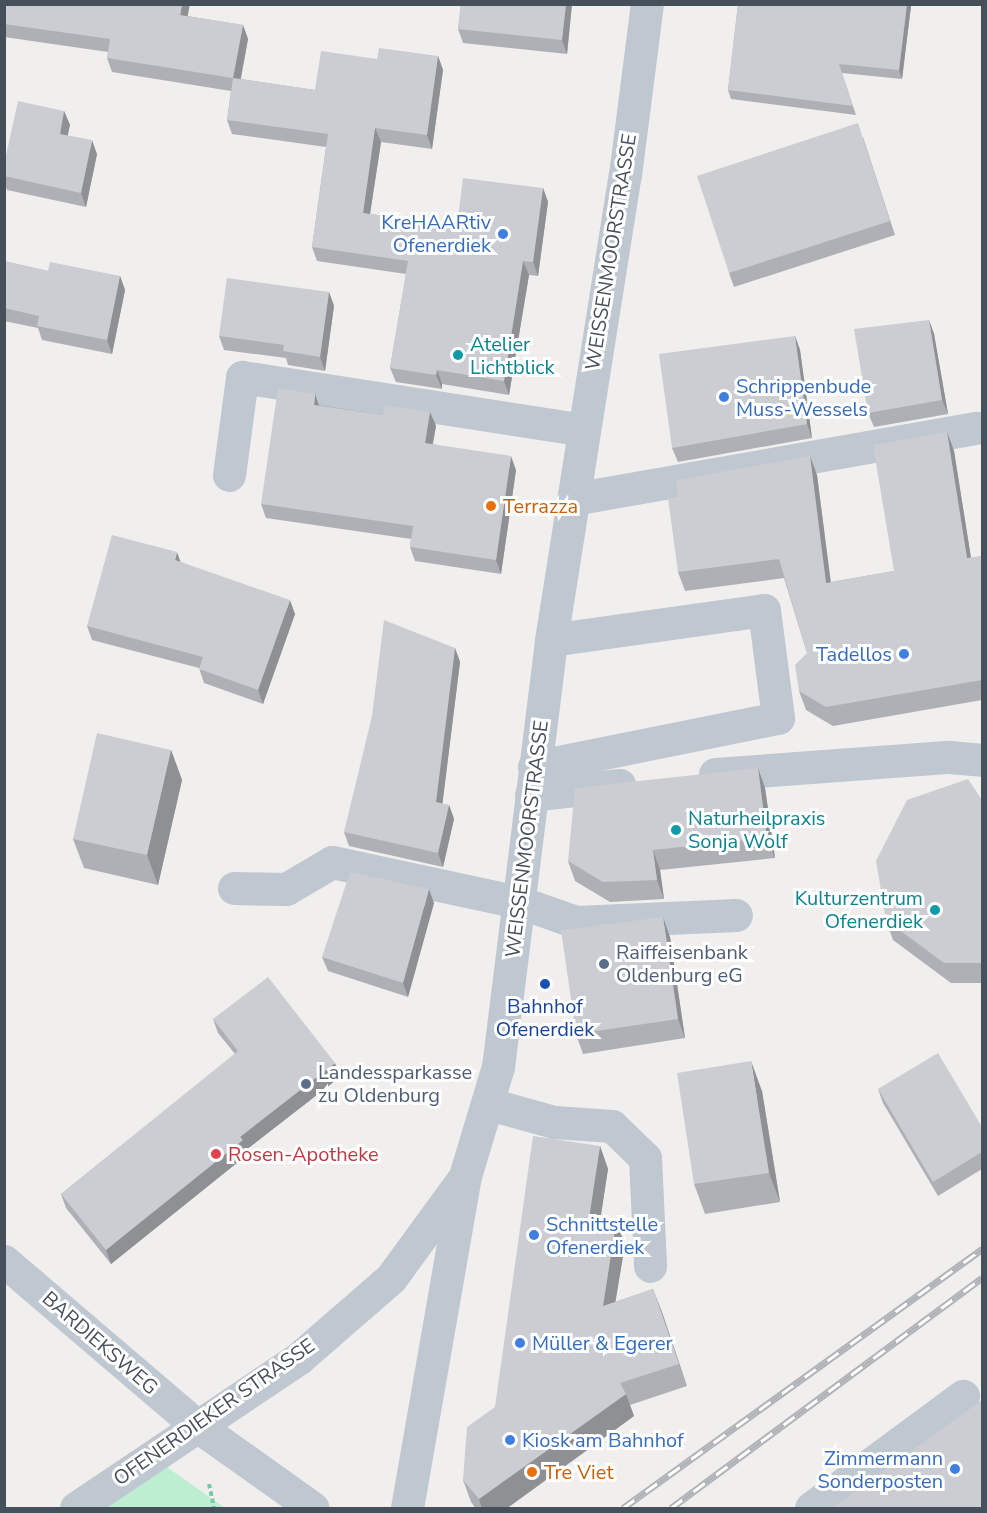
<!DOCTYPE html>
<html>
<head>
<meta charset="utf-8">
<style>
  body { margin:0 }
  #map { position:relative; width:987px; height:1513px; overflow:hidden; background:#f1eeee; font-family:"Nunito Sans",sans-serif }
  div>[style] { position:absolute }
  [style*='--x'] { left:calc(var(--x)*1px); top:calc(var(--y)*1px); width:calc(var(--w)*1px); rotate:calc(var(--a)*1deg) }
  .green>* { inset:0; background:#bdeed2 }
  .path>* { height:4px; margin-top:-2px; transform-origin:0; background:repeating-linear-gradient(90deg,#75cba6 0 4.5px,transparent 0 7.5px) }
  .minor>* { height:33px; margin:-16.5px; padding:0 16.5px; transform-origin:16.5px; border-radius:16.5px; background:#bfc7d0 }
  .rail>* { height:7px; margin-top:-3.5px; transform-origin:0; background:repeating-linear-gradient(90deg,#fff 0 14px,#b0b3b8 0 28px); box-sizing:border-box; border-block:2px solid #b0b3b8 }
  .wall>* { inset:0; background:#afb0b5 }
  .shaded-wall>* { inset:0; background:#8e9094 }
  .building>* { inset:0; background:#cbcdd3 }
  .dots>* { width:16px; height:16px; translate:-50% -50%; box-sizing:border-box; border:3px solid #fff; border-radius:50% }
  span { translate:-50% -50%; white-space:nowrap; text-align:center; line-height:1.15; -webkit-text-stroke:6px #fff; paint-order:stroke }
  .shop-label { font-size:20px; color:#366cbe }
  .right { translate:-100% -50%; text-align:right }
  .left { translate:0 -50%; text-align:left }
  .street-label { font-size:20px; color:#46505b }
  .culture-label { font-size:20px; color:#0d838f }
  .food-label { font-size:20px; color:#c56008 }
  .service-label { font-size:20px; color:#4e5e75 }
  .transit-label { font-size:20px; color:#164399 }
  .health-label { font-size:20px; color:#be3a42 }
  .frame { position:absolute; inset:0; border:6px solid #46505b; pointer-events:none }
</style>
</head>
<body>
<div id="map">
  <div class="green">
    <i style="clip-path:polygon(150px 1455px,225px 1508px,76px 1508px)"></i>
  </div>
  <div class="path">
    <i style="--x:209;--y:1484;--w:25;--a:78"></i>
  </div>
  <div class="minor">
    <i style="--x:229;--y:475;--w:99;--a:-82.4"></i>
    <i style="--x:242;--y:377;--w:345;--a:8.8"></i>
    <i style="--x:573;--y:499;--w:410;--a:-10"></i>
    <i style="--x:534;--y:767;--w:249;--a:-11.4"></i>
    <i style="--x:778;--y:718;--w:109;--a:-97.4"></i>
    <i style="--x:764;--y:610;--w:215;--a:172"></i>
    <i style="--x:715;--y:774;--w:235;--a:-4.2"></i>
    <i style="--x:949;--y:757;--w:33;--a:5"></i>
    <i style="--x:531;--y:795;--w:89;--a:-6.5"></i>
    <i style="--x:234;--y:888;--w:52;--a:1.1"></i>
    <i style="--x:286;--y:889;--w:53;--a:-30.4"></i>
    <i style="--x:332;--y:862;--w:191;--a:12.1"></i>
    <i style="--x:519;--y:902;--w:60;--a:19.3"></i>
    <i style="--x:576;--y:922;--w:160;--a:-2.5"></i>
    <i style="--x:489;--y:1104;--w:67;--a:15.5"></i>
    <i style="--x:554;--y:1122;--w:58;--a:3.9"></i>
    <i style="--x:612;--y:1126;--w:46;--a:44.1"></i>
    <i style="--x:645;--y:1158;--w:108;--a:87.3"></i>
    <i style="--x:4;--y:1261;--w:253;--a:40.5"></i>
    <i style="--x:196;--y:1425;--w:143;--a:35.4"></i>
    <i style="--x:76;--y:1508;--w:269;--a:-33.9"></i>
    <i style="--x:299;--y:1358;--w:122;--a:-41"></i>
    <i style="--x:391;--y:1278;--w:119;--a:-53.9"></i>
    <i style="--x:407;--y:1508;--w:337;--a:-80.1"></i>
    <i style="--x:465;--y:1176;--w:114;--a:-73.2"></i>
    <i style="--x:498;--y:1067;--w:430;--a:-82.9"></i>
    <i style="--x:551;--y:640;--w:471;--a:-81"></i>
    <i style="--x:625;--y:175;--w:172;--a:-82.7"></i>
    <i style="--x:811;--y:1508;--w:189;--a:-36.4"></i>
  </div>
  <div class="rail">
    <i style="--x:623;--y:1508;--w:443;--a:-35.8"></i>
    <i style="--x:671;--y:1508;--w:387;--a:-36.5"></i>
  </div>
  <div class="wall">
    <i style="clip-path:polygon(4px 4px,187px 16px,243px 25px,248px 39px,241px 79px,315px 90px,377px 59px,438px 56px,443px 70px,432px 149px,381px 142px,370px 214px,457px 226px,543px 188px,548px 202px,538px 276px,529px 275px,509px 395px,442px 384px,442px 389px,396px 382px,390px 368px,406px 274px,317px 261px,312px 247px,326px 147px,232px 134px,227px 120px,231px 91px,112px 72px,107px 58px,108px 52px,4px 37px)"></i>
    <i style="clip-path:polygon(461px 4px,572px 4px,567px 54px,463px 43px,458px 29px)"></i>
    <i style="clip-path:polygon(738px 4px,982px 4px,982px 6px,911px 6px,902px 79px,842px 73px,856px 115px,731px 99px,728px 90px)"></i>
    <i style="clip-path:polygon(64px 111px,70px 125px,67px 135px,97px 154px,86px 207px,7px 190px,4px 182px,4px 176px)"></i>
    <i style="clip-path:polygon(863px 137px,895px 235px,734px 287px,729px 273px)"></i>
    <i style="clip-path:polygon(4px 261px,48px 271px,120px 276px,125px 290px,112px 354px,42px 340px,38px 328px,4px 321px)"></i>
    <i style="clip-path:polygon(329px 292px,334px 306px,325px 371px,288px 365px,286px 358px,224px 350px,219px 336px)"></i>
    <i style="clip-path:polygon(929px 320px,934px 334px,948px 414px,874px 427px,868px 413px)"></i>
    <i style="clip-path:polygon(795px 336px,800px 350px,812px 438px,678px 462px,672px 448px)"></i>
    <i style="clip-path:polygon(319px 405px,383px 415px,430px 412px,436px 426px,433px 444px,516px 470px,501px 574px,415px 561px,410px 547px,411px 539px,266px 518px,261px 504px)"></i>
    <i style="clip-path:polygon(947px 432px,954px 451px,971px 558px,982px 556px,982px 700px,833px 726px,806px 710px,799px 691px,807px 653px,784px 578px,685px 591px,678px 572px,678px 497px,817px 475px,831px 582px,894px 571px)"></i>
    <i style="clip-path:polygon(181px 562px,295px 614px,263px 704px,204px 683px,199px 668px,92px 640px,87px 626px)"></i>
    <i style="clip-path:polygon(455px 648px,460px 662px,442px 804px,449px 805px,454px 819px,443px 867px,349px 846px,344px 832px)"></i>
    <i style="clip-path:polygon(171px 750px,182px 780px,158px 885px,84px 868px,73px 839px)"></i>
    <i style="clip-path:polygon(758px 768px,765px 788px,775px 858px,660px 870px,664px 899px,610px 902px,575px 881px,568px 861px)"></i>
    <i style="clip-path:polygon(982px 800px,982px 983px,951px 983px,893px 940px,886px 920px)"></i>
    <i style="clip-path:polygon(434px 903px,408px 997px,328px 971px,322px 957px)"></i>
    <i style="clip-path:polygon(670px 937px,685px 1038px,583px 1054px,576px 1034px)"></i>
    <i style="clip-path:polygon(213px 1019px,340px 1077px,246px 1150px,248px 1154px,111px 1264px,66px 1208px,61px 1194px,235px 1054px,218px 1033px)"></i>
    <i style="clip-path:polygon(878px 1089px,982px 1127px,982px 1169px,938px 1196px,883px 1103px)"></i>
    <i style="clip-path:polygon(762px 1091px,780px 1202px,705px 1214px,694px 1184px)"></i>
    <i style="clip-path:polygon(600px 1146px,608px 1169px,600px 1220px,616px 1222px,625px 1244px,615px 1302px,653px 1289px,687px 1386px,630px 1405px,634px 1416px,506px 1509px,476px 1509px,471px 1502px,463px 1480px,495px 1407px)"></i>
  </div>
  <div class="shaded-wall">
    <i style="clip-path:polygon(182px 4px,190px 4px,185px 29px,180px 15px)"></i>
    <i style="clip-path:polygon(566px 4px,572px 4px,567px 54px,562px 40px)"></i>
    <i style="clip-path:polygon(907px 4px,911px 4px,911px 6px,902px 79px,899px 70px)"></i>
    <i style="clip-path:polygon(243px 25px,248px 39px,238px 92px,233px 78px)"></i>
    <i style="clip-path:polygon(438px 56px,443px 70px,432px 149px,427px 135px)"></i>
    <i style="clip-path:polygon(64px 111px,70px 125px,65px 148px,60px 134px)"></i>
    <i style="clip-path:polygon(375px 128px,381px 142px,368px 227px,363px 213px)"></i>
    <i style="clip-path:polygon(92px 140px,97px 154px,86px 207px,81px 193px)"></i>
    <i style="clip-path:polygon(543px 188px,548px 202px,538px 276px,533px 262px)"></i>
    <i style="clip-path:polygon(523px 261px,529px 275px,509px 395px,504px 381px)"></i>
    <i style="clip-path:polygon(120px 276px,125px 290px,112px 354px,107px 340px)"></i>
    <i style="clip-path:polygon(329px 292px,334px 306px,325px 371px,320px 357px)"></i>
    <i style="clip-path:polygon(929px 320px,934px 334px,948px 414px,942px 400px)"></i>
    <i style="clip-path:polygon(795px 336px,800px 350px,812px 438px,807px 424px)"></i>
    <i style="clip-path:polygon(437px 370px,442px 384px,442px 389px,436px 375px)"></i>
    <i style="clip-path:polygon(315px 394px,320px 408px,314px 405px)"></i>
    <i style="clip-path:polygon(430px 412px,436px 426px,430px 457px,425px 443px)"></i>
    <i style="clip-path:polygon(947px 432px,954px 451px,974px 577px,967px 558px)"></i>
    <i style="clip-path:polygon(511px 456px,516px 470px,501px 574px,496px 560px)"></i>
    <i style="clip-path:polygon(810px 456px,817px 475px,833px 602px,826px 583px)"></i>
    <i style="clip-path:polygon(177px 552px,182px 566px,175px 560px)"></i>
    <i style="clip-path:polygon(290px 600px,295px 614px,263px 704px,258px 690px)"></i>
    <i style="clip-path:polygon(455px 648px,460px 662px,441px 816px,436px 802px)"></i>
    <i style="clip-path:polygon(171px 750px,182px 780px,158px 885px,147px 855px)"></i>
    <i style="clip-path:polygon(758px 768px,765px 788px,775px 858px,767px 838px)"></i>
    <i style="clip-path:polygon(449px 805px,454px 819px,443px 867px,438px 853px)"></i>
    <i style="clip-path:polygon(653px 850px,660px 870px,664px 899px,657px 880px)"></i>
    <i style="clip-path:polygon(429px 889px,434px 903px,408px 997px,403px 983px)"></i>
    <i style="clip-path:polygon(663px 917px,670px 937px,685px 1038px,678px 1019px)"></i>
    <i style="clip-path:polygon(751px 1061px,762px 1091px,780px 1202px,769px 1173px)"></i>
    <i style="clip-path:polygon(335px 1063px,340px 1077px,246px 1150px,248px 1154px,111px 1264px,106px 1250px,240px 1137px)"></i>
    <i style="clip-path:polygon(600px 1146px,608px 1169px,597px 1241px,589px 1218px)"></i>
    <i style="clip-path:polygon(616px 1222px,625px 1244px,611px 1329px,603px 1306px)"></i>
    <i style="clip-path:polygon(653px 1289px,662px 1312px,687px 1386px,679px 1364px)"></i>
    <i style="clip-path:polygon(626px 1394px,634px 1416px,506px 1509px,482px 1509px,479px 1499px)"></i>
  </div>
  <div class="building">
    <i style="clip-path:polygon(4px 4px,182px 4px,180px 15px,243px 25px,233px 78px,315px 90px,321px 51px,377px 59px,379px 48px,438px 56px,427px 135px,375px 128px,363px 213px,457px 226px,463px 178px,543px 188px,533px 262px,523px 261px,504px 381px,437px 370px,436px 375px,390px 368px,408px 261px,312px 247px,328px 134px,227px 120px,233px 78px,107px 58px,110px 39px,4px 24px)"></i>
    <i style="clip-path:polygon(461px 4px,566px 4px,562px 40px,458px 29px)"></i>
    <i style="clip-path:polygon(738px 4px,907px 4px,899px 70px,839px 64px,853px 106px,728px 90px)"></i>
    <i style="clip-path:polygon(18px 101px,64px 111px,60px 134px,92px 140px,81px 193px,4px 176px,4px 165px)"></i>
    <i style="clip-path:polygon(858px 123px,890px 221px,729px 273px,697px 176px)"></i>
    <i style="clip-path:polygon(4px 261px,48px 271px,50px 262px,120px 276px,107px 340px,37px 326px,39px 316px,4px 308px)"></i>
    <i style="clip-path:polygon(227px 278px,329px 292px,320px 357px,283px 351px,284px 345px,219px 336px)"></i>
    <i style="clip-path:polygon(929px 320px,942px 400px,868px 413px,854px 329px)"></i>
    <i style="clip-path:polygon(795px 336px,807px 424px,672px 448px,659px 354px)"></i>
    <i style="clip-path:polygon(278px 388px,315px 394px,314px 405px,383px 415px,384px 405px,430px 412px,425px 443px,511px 456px,496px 560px,410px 547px,413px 526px,261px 504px)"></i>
    <i style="clip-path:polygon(947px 432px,967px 558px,982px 556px,982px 680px,826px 707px,799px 691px,795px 665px,807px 653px,779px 559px,678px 572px,668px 498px,678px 497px,676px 480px,810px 456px,826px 583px,894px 571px,873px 445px)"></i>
    <i style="clip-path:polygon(112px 535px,177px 552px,175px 560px,290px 600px,258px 690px,199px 669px,203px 657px,87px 626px)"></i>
    <i style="clip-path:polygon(384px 620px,455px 648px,436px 802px,449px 805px,438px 853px,344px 832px,372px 716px)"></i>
    <i style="clip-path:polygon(97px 733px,171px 750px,147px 855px,73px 839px)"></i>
    <i style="clip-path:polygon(758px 768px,767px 838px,653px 850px,657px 880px,603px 882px,568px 861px,575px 788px)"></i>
    <i style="clip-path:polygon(968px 779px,982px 800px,982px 963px,944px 963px,886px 920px,876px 861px,907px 800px)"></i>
    <i style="clip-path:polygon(350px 872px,429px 889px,403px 983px,322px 957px)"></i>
    <i style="clip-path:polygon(663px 917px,678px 1019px,576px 1034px,561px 930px)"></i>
    <i style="clip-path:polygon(268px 977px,335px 1063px,240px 1137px,243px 1140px,106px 1250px,61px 1194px,238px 1051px,213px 1019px)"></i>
    <i style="clip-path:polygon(938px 1053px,982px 1127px,982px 1152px,933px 1182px,878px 1089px)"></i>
    <i style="clip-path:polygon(751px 1061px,769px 1173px,694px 1184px,677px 1073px)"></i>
    <i style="clip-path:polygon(533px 1136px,600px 1146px,589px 1218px,616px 1222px,603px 1306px,653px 1289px,679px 1364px,620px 1383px,626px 1394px,479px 1499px,463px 1480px,467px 1427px,495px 1407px)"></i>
    <i style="clip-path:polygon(982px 1400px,982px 1509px,831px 1509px)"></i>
  </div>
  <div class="dots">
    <i style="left:503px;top:234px;background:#3f7fe0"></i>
    <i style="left:458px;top:355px;background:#0f9aa8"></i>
    <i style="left:724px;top:397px;background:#3f7fe0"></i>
    <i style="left:491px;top:506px;background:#e8710a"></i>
    <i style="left:904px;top:654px;background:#3f7fe0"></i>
    <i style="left:676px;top:830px;background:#0f9aa8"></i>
    <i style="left:935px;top:910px;background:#0f9aa8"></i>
    <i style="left:604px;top:964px;background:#5c6f8a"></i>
    <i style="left:545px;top:984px;background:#1a4fb4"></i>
    <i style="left:306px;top:1084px;background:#5c6f8a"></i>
    <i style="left:216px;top:1154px;background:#e0444e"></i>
    <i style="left:534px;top:1235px;background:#3f7fe0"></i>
    <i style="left:520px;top:1343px;background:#3f7fe0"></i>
    <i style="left:510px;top:1440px;background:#3f7fe0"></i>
    <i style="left:955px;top:1469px;background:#3f7fe0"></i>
    <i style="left:532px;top:1472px;background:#e8710a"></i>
  </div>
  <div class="shop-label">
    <span class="right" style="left:491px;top:234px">KreHAARtiv<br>Ofenerdiek</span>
    <span class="left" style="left:736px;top:398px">Schrippenbude<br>Muss-Wessels</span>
    <span class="right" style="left:892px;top:654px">Tadellos</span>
    <span class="left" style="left:546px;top:1236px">Schnittstelle<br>Ofenerdiek</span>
    <span class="left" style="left:532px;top:1343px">Müller &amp; Egerer</span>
    <span class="left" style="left:522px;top:1440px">Kiosk am Bahnhof</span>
    <span class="right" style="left:943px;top:1470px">Zimmermann<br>Sonderposten</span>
  </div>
  <div class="street-label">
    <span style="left:611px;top:252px;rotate:-81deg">WEISSENMOORSTRASSE</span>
    <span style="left:527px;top:839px;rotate:-83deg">WEISSENMOORSTRASSE</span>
    <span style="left:100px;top:1343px;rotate:41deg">BARDIEKSWEG</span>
    <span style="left:214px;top:1412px;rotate:-35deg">OFENERDIEKER STRASSE</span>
  </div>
  <div class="culture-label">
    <span class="left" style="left:470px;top:356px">Atelier<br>Lichtblick</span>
    <span class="left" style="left:688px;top:830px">Naturheilpraxis<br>Sonja Wolf</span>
    <span class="right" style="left:923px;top:910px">Kulturzentrum<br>Ofenerdiek</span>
  </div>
  <div class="food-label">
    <span class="left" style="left:503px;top:506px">Terrazza</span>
    <span class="left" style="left:544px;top:1472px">Tre Viet</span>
  </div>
  <div class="service-label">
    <span class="left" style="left:616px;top:964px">Raiffeisenbank<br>Oldenburg eG</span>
    <span class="left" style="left:318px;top:1084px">Landessparkasse<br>zu Oldenburg</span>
  </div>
  <div class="transit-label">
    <span style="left:545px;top:1018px">Bahnhof<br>Ofenerdiek</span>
  </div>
  <div class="health-label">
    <span class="left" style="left:228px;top:1154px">Rosen-Apotheke</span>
  </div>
  <div class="frame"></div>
</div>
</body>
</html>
